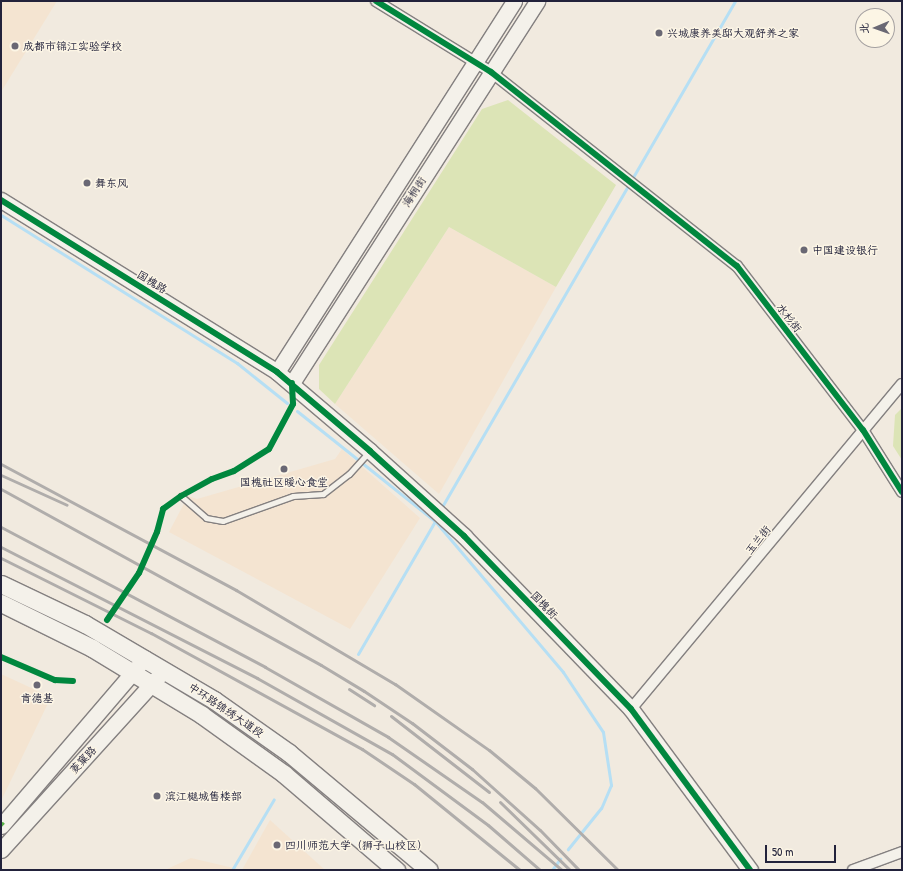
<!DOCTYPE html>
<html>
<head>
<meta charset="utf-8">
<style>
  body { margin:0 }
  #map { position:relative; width:903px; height:871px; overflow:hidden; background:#f1eadf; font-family:"Patrick Hand","LXGW WenKai TC",sans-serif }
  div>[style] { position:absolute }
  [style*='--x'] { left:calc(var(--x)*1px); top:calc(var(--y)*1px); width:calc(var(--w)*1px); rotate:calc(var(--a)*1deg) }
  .built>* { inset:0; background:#f4e4d1 }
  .green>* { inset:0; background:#dce4b6 }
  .stream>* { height:3px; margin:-1.5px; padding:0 1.5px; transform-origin:1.5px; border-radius:1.5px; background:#b6dff4 }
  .roads { filter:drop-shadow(1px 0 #848080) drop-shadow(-1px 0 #848080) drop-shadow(0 1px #848080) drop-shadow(0 -1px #848080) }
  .lane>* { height:5px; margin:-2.5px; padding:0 2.5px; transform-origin:2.5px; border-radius:2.5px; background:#f4f1ea }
  .street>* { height:10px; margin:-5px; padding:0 5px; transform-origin:5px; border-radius:5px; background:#f4f1ea }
  .secondary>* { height:15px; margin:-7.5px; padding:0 7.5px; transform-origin:7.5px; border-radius:7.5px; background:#f4f1ea }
  .primary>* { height:17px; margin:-8.5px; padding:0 8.5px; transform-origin:8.5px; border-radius:8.5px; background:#f4f1ea }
  .rail>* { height:3px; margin:-1.5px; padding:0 1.5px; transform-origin:1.5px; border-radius:1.5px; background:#b0adab }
  .quiet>* { height:5px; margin-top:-2.5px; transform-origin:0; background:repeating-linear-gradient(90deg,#55b146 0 10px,transparent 0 15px) }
  .cycleway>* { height:6px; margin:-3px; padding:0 3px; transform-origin:3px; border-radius:3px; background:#00873e }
  .dots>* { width:11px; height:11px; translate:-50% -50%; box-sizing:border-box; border:2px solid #fcf5e5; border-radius:50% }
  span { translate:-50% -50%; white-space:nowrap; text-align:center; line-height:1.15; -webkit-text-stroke:3px #fcf5e5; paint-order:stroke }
  .poi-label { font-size:11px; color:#22223b }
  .left { translate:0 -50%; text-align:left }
  .street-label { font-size:11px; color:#22223b }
  .frame { position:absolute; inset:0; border:2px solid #22223b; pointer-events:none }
  .north { position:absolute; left:855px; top:8px; width:40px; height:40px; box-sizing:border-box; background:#fcf5e5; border:1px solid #a5a1a1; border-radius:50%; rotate:268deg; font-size:11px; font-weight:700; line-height:16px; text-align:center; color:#22223b }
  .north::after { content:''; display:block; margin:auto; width:14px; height:18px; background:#6a6874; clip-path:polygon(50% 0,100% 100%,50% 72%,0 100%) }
  .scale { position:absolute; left:765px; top:845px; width:71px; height:18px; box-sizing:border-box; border:2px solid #22223b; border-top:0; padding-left:5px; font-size:12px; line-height:14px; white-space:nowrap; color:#22223b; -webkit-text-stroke:3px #fcf5e5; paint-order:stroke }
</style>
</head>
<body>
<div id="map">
  <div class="built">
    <i style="clip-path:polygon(1px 1px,57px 1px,1px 92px)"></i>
    <i style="clip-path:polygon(449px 227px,556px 287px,439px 494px,335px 404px)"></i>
    <i style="clip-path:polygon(342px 449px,420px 518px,350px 629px,169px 532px,188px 496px,197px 499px,335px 459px)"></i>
    <i style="clip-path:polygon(1px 674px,51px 697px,1px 801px)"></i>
    <i style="clip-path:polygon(270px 820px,325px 870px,242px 870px)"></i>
    <i style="clip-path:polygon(191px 858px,242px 870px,165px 870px)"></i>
  </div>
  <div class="green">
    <i style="clip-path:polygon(508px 100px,616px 185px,556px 287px,449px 227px,335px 404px,319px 389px,319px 365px,482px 109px)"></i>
    <i style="clip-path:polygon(902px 408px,902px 460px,893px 446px,895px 415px)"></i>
  </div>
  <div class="stream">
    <i style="--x:1;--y:215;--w:279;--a:32.1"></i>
    <i style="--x:237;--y:363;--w:64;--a:38.7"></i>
    <i style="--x:297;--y:411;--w:176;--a:38.6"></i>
    <i style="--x:435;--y:521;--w:198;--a:49.7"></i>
    <i style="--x:563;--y:672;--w:72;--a:56.3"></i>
    <i style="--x:603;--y:732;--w:54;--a:81.4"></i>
    <i style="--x:611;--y:785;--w:25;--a:113"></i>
    <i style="--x:601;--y:808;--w:53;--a:128.8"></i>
    <i style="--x:443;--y:505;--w:582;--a:-59.91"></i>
    <i style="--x:358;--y:654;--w:154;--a:-59.9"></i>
    <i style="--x:232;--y:870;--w:82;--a:-59.4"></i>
    <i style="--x:552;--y:870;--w:14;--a:-54"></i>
  </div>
  <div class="roads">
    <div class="lane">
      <i style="--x:181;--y:496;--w:33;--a:41"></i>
      <i style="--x:206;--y:518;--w:17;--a:10"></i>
      <i style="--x:223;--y:521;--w:74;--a:-19.7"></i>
      <i style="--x:293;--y:496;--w:30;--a:-4"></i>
      <i style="--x:323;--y:494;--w:33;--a:-38"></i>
      <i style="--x:349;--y:474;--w:30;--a:-48"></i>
    </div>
    <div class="street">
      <i style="--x:376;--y:1;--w:135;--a:31.7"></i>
      <i style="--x:491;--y:72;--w:313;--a:38.3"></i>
      <i style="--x:737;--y:266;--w:207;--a:52.5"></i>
      <i style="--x:863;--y:430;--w:73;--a:57.8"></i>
      <i style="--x:631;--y:709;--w:423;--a:-50.2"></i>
      <i style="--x:853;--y:870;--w:52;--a:-20.2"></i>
    </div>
    <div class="secondary">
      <i style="--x:1;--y:200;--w:325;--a:31.9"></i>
      <i style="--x:277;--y:372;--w:122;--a:40.3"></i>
      <i style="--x:370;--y:451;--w:127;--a:42.1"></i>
      <i style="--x:464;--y:536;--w:240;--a:46"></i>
      <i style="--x:631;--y:709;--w:200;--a:53.5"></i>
      <i style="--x:277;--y:372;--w:440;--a:-57.4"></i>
      <i style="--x:292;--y:383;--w:454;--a:-57.3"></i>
      <i style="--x:1;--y:826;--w:221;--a:-49.4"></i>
      <i style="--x:1;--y:850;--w:235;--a:-47.8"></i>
    </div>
    <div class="primary">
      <i style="--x:1;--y:584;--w:93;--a:25.5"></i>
      <i style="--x:85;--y:624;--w:150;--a:30.5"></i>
      <i style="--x:214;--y:700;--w:92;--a:35.2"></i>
      <i style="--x:289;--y:753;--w:182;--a:39.9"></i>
      <i style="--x:1;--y:603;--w:102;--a:26.3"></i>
      <i style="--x:92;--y:648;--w:129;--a:31.3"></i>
      <i style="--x:202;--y:715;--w:101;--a:35.7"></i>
      <i style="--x:284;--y:774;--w:148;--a:40.6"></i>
    </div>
  </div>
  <div class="rail">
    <i style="--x:1;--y:464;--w:267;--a:28.2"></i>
    <i style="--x:236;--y:590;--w:185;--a:30.6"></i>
    <i style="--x:395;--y:684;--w:115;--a:35.1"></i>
    <i style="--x:489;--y:750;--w:60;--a:39.6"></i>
    <i style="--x:535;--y:788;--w:117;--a:44.7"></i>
    <i style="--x:1;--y:475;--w:72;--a:24.4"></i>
    <i style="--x:1;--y:489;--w:365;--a:28.8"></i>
    <i style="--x:321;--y:665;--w:50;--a:31.2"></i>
    <i style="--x:364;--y:691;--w:58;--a:33.7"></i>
    <i style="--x:412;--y:723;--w:76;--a:37.5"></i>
    <i style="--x:472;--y:769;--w:91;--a:41.9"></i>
    <i style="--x:540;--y:830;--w:56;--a:45.7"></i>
    <i style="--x:1;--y:527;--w:299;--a:27.9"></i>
    <i style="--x:265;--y:667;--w:142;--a:29.6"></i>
    <i style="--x:388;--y:737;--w:114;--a:34.7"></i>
    <i style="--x:482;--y:802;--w:105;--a:40.4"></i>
    <i style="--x:1;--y:547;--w:288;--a:27.1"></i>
    <i style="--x:257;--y:678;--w:155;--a:29.4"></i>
    <i style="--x:392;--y:754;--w:119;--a:36.5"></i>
    <i style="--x:488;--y:825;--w:69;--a:40.9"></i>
    <i style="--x:1;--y:558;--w:168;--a:26.6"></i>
    <i style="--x:151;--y:633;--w:241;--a:28.8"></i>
    <i style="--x:362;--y:749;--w:63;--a:33.9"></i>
    <i style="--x:414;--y:784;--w:136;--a:39.1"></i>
    <i style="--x:349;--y:689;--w:30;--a:33"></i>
    <i style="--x:391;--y:716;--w:124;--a:37.8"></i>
    <i style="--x:500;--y:802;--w:98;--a:44.2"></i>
  </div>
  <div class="quiet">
    <i style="--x:1;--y:823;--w:3;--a:45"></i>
  </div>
  <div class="cycleway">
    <i style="--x:376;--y:1;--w:135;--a:31.7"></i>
    <i style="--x:491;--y:72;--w:313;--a:38.3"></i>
    <i style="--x:737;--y:266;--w:207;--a:52.5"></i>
    <i style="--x:863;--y:430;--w:73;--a:57.8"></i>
    <i style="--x:1;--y:200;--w:325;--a:31.9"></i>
    <i style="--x:277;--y:372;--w:122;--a:40.3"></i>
    <i style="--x:370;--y:451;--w:127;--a:42.1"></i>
    <i style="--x:464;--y:536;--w:240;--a:46"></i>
    <i style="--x:631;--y:709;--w:200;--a:53.5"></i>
    <i style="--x:107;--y:620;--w:57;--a:-55.8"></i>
    <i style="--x:139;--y:573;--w:45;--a:-66.3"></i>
    <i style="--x:157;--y:532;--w:24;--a:-75"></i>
    <i style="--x:163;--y:509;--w:22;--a:-36"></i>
    <i style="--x:181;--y:496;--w:35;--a:-29"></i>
    <i style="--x:212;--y:479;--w:23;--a:-20"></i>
    <i style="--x:234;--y:471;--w:41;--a:-32.2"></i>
    <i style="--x:269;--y:449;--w:51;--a:-61.9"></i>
    <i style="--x:293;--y:404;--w:21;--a:-93"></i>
    <i style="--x:1;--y:657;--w:59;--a:23.1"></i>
    <i style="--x:55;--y:680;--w:18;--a:3"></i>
  </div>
  <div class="dots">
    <i style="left:659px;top:33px;background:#6a6874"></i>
    <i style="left:15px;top:46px;background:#6a6874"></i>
    <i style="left:87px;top:183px;background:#6a6874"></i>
    <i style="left:804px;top:250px;background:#6a6874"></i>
    <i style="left:284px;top:469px;background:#6a6874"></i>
    <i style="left:37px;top:685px;background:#6a6874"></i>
    <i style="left:157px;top:796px;background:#6a6874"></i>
    <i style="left:277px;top:845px;background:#6a6874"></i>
  </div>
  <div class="poi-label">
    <span class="left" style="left:667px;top:33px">兴城康养美邸大观舒养之家</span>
    <span class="left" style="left:23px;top:46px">成都市锦江实验学校</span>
    <span class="left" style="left:95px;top:183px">舞东风</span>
    <span class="left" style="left:812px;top:250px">中国建设银行</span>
    <span style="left:284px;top:482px">国槐社区暖心食堂</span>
    <span style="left:37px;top:698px">肯德基</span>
    <span class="left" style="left:165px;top:796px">滨江樾城售楼部</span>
    <span class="left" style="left:285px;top:845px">四川师范大学（狮子山校区）</span>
  </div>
  <div class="street-label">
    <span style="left:414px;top:192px;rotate:-57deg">海桐街</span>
    <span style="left:152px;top:282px;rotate:32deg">国槐路</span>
    <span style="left:789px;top:318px;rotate:52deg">水杉街</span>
    <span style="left:758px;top:540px;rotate:-51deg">玉兰街</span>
    <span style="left:544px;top:605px;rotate:46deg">国槐街</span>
    <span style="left:226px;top:710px;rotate:34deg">中环路锦绣大道段</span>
    <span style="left:83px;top:760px;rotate:-47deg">菱窠路</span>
  </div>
  <div class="frame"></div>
  <div class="north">北</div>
  <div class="scale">50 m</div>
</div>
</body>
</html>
